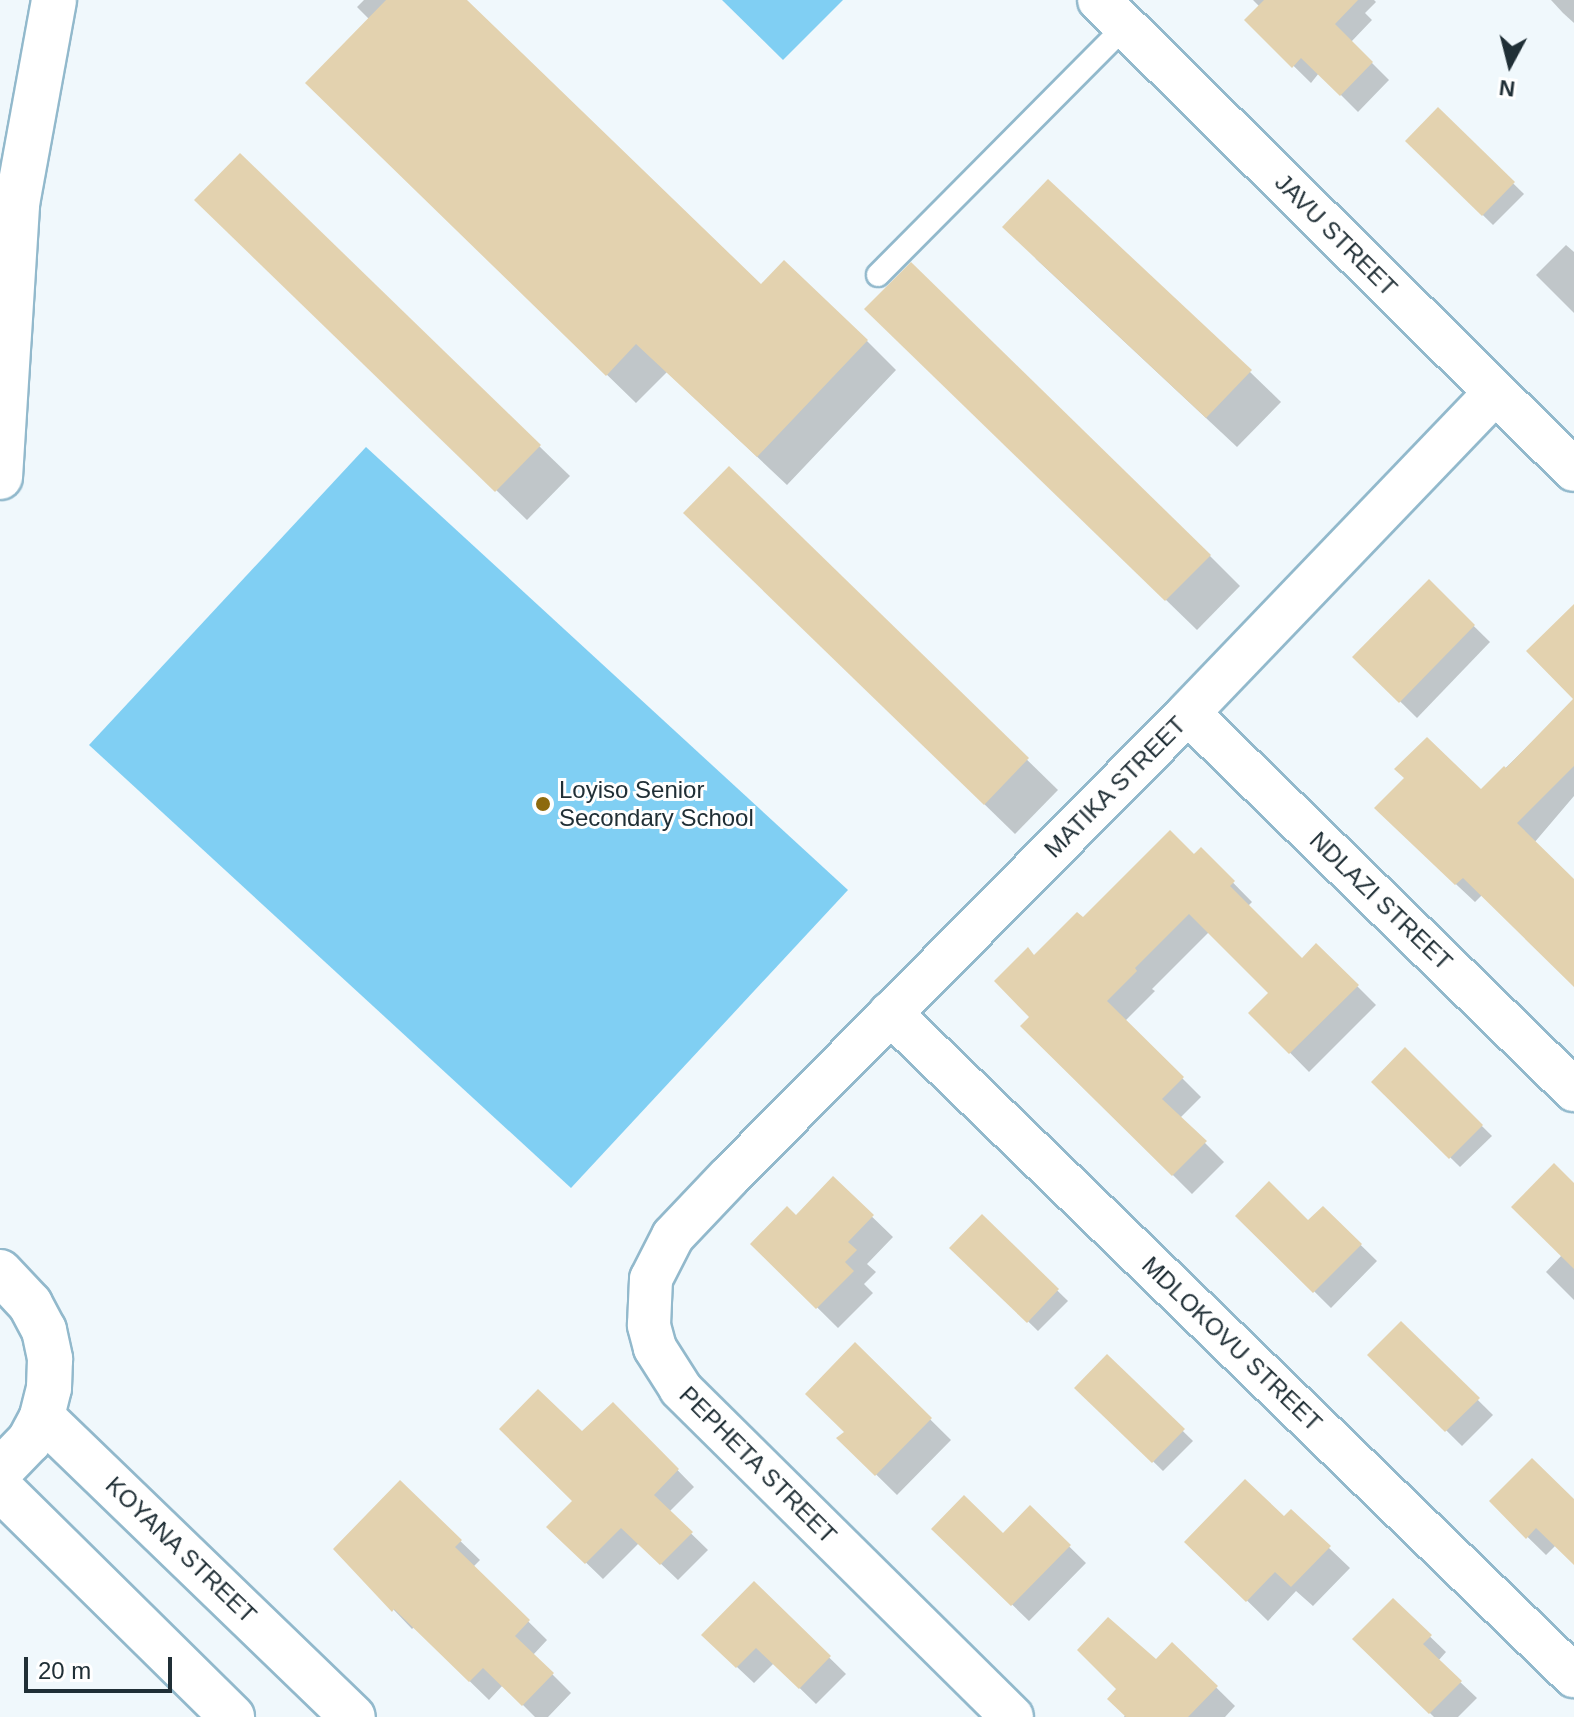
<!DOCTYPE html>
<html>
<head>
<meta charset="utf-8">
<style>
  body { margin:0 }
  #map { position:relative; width:1574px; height:1717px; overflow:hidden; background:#f0f8fc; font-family:Helvetica,sans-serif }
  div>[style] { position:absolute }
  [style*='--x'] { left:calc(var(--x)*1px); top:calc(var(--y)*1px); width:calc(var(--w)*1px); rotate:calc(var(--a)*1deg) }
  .green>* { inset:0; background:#80cff3 }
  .shadow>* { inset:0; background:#0003 }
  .building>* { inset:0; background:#e3d2af }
  .roads { filter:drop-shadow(2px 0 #92b9cc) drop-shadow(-2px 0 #92b9cc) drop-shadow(0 2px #92b9cc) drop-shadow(0 -2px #92b9cc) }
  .lane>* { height:22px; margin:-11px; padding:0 11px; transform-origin:11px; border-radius:11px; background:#fff }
  .street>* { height:42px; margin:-21px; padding:0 21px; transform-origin:21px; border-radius:21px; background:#fff }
  .secondary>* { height:44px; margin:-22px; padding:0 22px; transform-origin:22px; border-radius:22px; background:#fff }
  .dots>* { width:22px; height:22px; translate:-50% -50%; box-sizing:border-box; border:4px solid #fff; border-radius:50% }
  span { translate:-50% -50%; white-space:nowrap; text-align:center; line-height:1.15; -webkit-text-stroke:6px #fff; paint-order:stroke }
  .street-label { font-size:24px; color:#202f36 }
  .poi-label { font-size:24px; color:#202f36 }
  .left { translate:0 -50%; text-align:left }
  .north { position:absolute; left:1470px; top:24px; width:80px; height:80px; -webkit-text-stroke:6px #fff; paint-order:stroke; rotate:187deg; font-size:22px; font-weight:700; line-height:32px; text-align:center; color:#202f36 }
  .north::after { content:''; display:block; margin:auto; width:28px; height:36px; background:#202f36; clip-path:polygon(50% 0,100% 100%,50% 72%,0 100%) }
  .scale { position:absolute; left:24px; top:1657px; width:148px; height:36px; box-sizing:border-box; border:4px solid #202f36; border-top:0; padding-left:10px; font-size:24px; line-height:28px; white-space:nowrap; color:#202f36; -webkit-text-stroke:6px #fff; paint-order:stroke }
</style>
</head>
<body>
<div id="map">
  <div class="green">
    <i style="clip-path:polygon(722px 0,843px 0,783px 60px)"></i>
    <i style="clip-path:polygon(366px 447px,848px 890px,571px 1188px,89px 745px)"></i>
  </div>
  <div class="shadow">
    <i style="clip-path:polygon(364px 0,464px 0,761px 287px,867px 341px,896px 370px,787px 485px,667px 372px,636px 403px,337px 112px,370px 20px,357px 7px)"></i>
    <i style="clip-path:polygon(1253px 0,1374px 0,1376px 2px,1365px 13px,1372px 20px,1351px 42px,1389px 80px,1358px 112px,1319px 73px,1311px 83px,1247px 20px,1260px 7px)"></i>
    <i style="clip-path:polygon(1551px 0,1574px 0,1574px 23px,1563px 13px)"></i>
    <i style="clip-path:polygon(1438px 110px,1524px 194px,1493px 225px,1407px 141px)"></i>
    <i style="clip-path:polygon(240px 156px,570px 476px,527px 520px,227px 230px)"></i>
    <i style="clip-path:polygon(1566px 245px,1574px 252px,1574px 313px,1536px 275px)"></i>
    <i style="clip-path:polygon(1035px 258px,1250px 372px,1281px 402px,1237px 447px)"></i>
    <i style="clip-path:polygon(897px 339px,1210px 556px,1240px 586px,1197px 630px)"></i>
    <i style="clip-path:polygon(729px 469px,1058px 790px,1015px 834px,716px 543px)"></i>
    <i style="clip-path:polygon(1429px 582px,1490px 642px,1417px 718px,1355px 657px)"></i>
    <i style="clip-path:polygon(1574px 701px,1574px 796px,1534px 843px,1574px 882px,1574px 984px,1482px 895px,1475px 902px,1395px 827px,1481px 792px)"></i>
    <i style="clip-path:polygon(1201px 850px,1252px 902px,1248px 906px,1302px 961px,1317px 946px,1376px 1005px,1309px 1072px,1251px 1013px,1270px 993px,1209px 932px,1152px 989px,1155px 991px,1125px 1021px,1201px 1097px,1180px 1118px,1224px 1162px,1192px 1194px,1023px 1026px,1032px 1017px,1035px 957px,1083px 920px)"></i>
    <i style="clip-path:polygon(1405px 1050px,1492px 1136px,1460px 1167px,1374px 1082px)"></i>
    <i style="clip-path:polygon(833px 1179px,893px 1237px,867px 1264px,876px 1272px,864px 1284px,873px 1293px,838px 1328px,753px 1244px,796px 1218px)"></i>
    <i style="clip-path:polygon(1574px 1186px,1574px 1300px,1546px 1272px,1562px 1255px)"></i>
    <i style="clip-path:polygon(1323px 1208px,1377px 1261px,1331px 1308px,1238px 1216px,1308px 1223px)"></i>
    <i style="clip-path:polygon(982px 1217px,1068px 1301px,1038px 1331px,952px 1248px)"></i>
    <i style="clip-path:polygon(1401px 1324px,1493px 1415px,1462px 1446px,1370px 1355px)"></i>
    <i style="clip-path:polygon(855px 1345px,951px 1440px,897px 1495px,839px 1438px,846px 1432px)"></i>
    <i style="clip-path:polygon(1107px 1357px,1193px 1441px,1163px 1471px,1077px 1388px)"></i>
    <i style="clip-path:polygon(613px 1404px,694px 1487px,669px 1512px,708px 1550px,678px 1580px,639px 1543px,603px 1579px,549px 1527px,575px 1501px,582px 1434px)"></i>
    <i style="clip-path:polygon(400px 1483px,480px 1560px,473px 1567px,547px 1640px,533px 1655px,571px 1693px,548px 1717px,535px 1717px,503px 1685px,489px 1700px,414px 1627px,412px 1629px,336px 1549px)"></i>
    <i style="clip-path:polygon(1491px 1501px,1574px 1502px,1574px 1563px,1556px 1545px,1546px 1555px)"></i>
    <i style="clip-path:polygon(1030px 1508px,1086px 1563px,1029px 1621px,934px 1529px,1003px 1535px)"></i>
    <i style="clip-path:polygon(1284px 1519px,1329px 1548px,1350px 1568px,1313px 1606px,1296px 1591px,1268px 1621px,1187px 1542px)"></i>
    <i style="clip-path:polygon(754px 1584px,846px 1674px,816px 1704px,774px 1663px,754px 1683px,720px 1651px)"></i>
    <i style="clip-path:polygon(1393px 1601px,1446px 1652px,1438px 1661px,1477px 1698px,1458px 1717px,1434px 1717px,1354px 1639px)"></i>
    <i style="clip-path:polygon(1172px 1644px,1235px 1706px,1225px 1717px,1124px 1717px,1156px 1661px)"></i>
  </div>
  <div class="building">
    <i style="clip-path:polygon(386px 0,467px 0,761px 284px,784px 260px,868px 340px,757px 457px,636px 344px,606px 376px,305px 83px)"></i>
    <i style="clip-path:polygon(1264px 0,1358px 0,1335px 24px,1373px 62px,1340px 96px,1301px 58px,1292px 68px,1244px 20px)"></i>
    <i style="clip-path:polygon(1438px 107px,1515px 182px,1482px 216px,1405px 141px)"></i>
    <i style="clip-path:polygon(240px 153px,541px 445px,495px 492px,194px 200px)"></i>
    <i style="clip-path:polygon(1048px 179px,1252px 370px,1206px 418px,1002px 227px)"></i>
    <i style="clip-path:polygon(911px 262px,1211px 555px,1165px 601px,864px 309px)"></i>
    <i style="clip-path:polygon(729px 466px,1029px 758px,984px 805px,683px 513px)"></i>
    <i style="clip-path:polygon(1429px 579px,1475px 625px,1399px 703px,1352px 657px)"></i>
    <i style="clip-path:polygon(1574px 604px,1574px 766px,1517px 823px,1574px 879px,1574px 987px,1463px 878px,1455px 885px,1374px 808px,1404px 778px,1394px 769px,1427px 737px,1481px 789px,1504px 766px,1506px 768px,1573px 699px,1526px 651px)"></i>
    <i style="clip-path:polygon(1170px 830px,1194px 854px,1201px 847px,1235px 881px,1230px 886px,1302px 958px,1316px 943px,1359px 985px,1289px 1054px,1248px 1013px,1268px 993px,1189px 914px,1135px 968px,1137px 971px,1107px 1001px,1184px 1077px,1162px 1099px,1207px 1141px,1172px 1176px,1020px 1026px,1029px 1017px,994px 981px,1028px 947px,1034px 955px,1077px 912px,1083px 917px)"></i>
    <i style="clip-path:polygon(1405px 1047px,1483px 1125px,1449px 1159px,1371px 1082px)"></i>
    <i style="clip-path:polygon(1554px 1163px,1574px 1183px,1574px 1269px,1511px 1207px)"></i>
    <i style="clip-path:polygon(833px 1176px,874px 1215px,848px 1242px,857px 1250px,845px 1262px,854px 1271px,816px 1309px,750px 1244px,787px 1206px,796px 1215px)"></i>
    <i style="clip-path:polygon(1269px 1181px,1308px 1220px,1323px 1206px,1362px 1244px,1313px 1293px,1235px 1216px)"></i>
    <i style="clip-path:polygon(982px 1214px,1059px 1289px,1027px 1323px,949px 1248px)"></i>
    <i style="clip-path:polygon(1401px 1321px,1480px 1398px,1445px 1432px,1367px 1355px)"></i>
    <i style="clip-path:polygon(855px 1342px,932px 1418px,875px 1476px,836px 1438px,844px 1432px,805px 1394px)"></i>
    <i style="clip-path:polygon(1107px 1354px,1185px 1429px,1152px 1463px,1074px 1388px)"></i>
    <i style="clip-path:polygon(538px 1389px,582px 1431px,613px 1402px,679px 1469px,654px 1495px,693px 1532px,660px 1565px,621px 1528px,585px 1564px,546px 1527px,572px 1501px,499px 1429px)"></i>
    <i style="clip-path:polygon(1532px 1458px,1574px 1499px,1574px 1565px,1536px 1528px,1526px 1539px,1489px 1501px)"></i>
    <i style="clip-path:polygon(1245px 1479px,1284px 1516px,1291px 1509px,1331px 1546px,1291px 1587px,1275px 1572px,1246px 1602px,1184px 1542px)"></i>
    <i style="clip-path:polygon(400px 1480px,462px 1540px,455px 1547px,530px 1620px,515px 1636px,554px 1673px,522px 1706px,483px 1668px,469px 1682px,394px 1609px,392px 1612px,333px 1549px)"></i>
    <i style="clip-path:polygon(964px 1495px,1003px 1533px,1030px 1505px,1071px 1545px,1011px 1606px,931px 1529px)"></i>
    <i style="clip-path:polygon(754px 1581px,831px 1656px,799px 1689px,756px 1648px,736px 1668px,701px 1635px)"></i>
    <i style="clip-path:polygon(1393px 1598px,1432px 1635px,1423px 1644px,1462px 1681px,1429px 1714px,1352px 1639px)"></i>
    <i style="clip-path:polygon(1108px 1617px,1156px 1659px,1172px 1642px,1218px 1686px,1188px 1717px,1126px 1717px,1107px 1699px,1116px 1689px,1077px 1650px)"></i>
  </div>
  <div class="roads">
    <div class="lane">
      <i style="--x:878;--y:275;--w:351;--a:-45.2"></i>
    </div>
    <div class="street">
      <i style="--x:1099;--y:0;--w:668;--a:44.7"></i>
      <i style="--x:1188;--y:713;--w:540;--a:44.32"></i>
      <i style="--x:890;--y:1013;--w:953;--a:44.11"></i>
      <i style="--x:1012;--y:1717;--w:466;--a:-135.3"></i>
      <i style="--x:681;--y:1389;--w:49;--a:-122.4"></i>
      <i style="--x:655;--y:1348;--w:24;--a:-105"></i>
      <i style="--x:649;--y:1325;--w:46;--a:-87.5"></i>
      <i style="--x:651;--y:1279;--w:48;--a:-62.9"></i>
      <i style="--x:673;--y:1236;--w:81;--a:-46.5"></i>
      <i style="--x:729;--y:1177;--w:653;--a:-45.31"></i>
      <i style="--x:1188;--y:713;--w:443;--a:-46.2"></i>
    </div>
    <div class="secondary">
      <i style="--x:0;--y:477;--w:274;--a:-86.4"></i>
      <i style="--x:17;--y:204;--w:207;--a:-79.7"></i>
      <i style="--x:0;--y:1272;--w:44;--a:46.8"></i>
      <i style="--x:30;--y:1304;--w:30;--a:62"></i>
      <i style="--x:44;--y:1330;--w:30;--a:78"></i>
      <i style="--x:50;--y:1359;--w:29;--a:92"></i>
      <i style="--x:49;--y:1388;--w:30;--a:104"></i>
      <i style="--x:42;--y:1417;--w:27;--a:118"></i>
      <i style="--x:29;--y:1441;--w:42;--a:134"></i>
      <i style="--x:42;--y:1417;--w:432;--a:44"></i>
      <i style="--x:0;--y:1488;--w:326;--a:44.6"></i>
    </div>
  </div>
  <div class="dots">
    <i style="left:543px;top:804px;background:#8d6a0d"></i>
  </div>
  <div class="street-label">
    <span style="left:1336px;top:235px;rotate:45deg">JAVU STREET</span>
    <span style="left:1115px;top:787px;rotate:-45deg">MATIKA STREET</span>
    <span style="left:1381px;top:901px;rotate:44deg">NDLAZI STREET</span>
    <span style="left:1232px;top:1344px;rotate:44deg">MDLOKOVU STREET</span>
    <span style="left:758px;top:1465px;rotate:45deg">PEPHETA STREET</span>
    <span style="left:181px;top:1550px;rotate:44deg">KOYANA STREET</span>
  </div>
  <div class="poi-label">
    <span class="left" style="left:559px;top:804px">Loyiso Senior<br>Secondary School</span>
  </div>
  <div class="north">N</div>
  <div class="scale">20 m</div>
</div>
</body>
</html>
